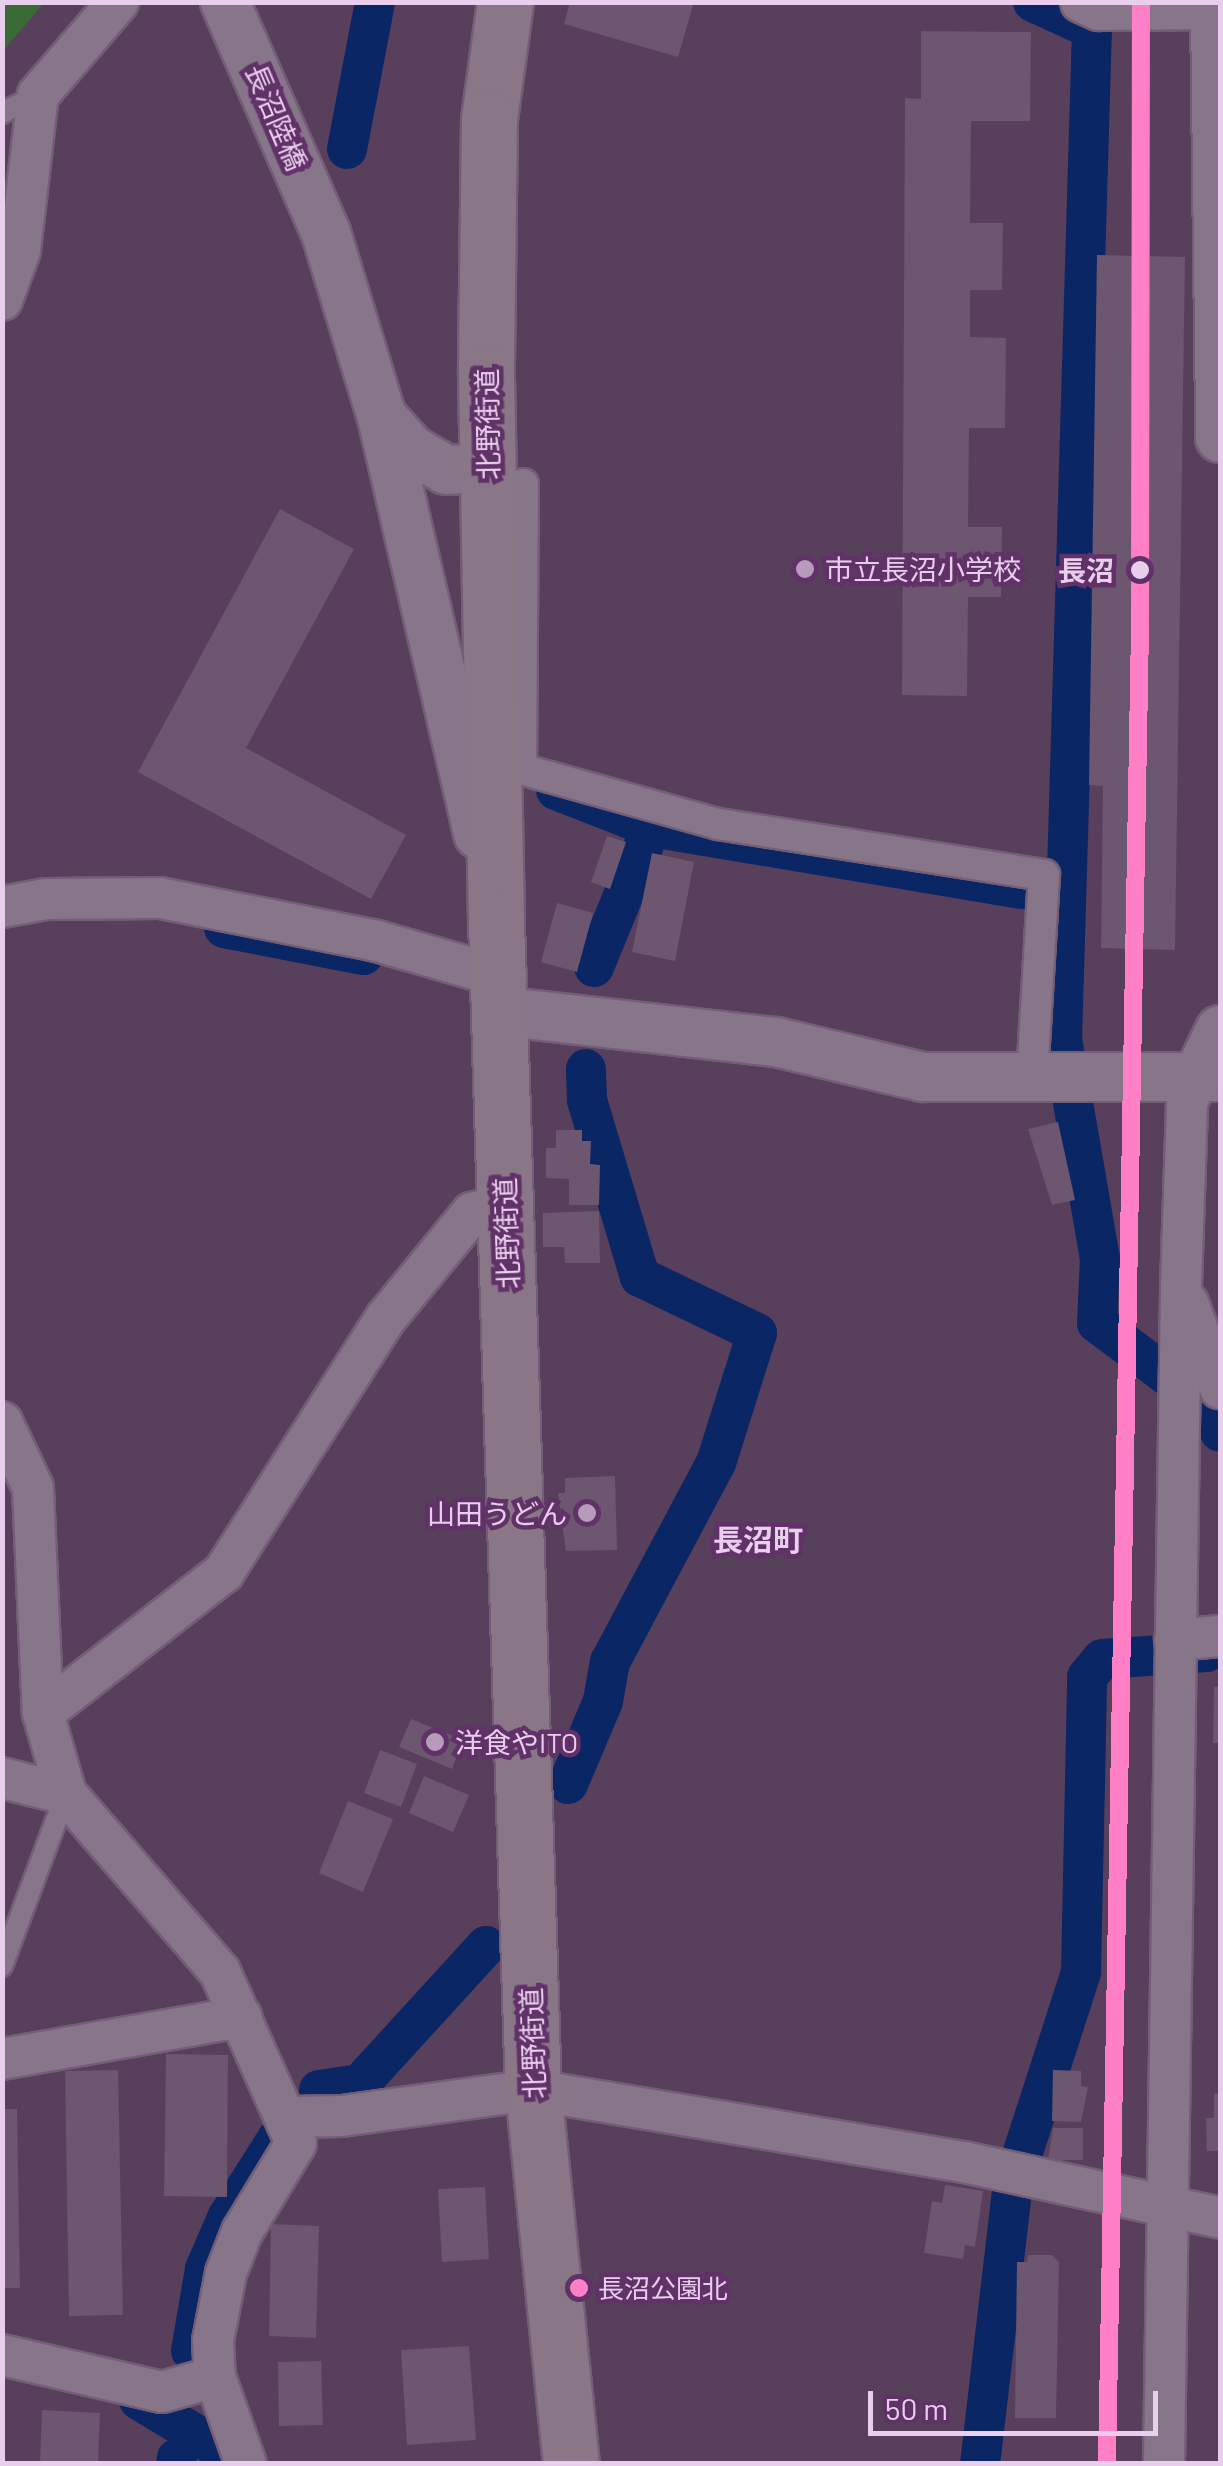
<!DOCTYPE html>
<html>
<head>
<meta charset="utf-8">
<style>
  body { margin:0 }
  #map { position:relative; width:1223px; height:2466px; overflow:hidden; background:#583f5b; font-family:Barlow,"Noto Sans JP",sans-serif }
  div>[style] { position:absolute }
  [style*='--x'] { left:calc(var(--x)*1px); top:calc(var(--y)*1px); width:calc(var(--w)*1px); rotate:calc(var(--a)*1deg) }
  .green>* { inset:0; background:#3a6a35 }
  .canal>* { height:40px; margin:-20px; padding:0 20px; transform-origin:20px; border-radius:20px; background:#0b2664 }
  .building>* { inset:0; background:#6d5670 }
  .roads { filter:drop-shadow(2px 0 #745e77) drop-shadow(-2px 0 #745e77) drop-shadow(0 2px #745e77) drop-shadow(0 -2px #745e77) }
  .service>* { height:20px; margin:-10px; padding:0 10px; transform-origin:10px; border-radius:10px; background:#87758a }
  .pedestrian>* { height:30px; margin:-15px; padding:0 15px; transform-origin:15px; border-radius:15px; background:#87758a }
  .minor>* { height:40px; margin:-20px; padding:0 20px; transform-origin:20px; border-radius:20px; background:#87758a }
  .tertiary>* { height:48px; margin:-24px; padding:0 24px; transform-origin:24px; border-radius:24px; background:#87758a }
  .secondary>* { height:55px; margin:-27.5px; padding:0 27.5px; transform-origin:27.5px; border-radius:27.5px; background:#897686 }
  .rail-1>* { height:18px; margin:-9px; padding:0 9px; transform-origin:9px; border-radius:9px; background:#ff80c6 }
  .dots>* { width:28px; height:28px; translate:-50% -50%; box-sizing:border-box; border:5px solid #613268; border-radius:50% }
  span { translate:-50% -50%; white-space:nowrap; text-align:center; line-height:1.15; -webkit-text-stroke:9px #613268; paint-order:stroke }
  .bus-label { font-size:26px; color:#e9ceed }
  .left { translate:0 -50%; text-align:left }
  .street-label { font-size:28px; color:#e9ceed }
  .poi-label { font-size:28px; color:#e9ceed }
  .right { translate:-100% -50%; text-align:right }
  .stop-label { font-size:28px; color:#e9ceed; font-weight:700 }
  .neighbourhood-label { font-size:30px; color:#e9ceed; font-weight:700 }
  .frame { position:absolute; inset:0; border:5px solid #e9ceed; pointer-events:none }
  .scale { position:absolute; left:868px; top:2391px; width:290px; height:45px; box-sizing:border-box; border:5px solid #e9ceed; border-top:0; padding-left:12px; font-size:30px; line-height:35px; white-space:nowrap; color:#e9ceed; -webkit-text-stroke:8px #613268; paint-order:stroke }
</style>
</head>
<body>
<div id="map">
  <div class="green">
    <i style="clip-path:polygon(3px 2px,44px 3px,3px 51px,2px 3px)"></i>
  </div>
  <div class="canal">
    <i style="--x:1033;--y:2;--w:65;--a:24.6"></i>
    <i style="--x:1092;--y:29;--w:1010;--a:91.7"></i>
    <i style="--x:1062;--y:1039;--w:222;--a:80.2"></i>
    <i style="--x:1100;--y:1258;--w:65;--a:92.6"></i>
    <i style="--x:1097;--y:1323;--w:144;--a:36.8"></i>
    <i style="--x:1212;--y:1409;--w:24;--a:71"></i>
    <i style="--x:347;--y:149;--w:150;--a:-79.2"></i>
    <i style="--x:556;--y:790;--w:102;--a:21.3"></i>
    <i style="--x:651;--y:827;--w:376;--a:9.5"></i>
    <i style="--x:224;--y:928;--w:142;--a:11"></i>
    <i style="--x:594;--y:967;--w:151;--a:-67.8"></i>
    <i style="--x:568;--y:1784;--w:90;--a:-67.1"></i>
    <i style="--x:603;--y:1701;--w:40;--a:-80"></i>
    <i style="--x:610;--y:1662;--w:225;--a:-62"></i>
    <i style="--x:716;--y:1463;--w:136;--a:-72.5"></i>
    <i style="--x:757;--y:1333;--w:130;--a:-154.4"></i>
    <i style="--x:640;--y:1277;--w:185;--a:-106.7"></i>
    <i style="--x:587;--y:1100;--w:31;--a:-92"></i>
    <i style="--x:319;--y:2090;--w:41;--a:-8.3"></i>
    <i style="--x:360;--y:2084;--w:187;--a:-47.6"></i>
    <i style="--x:191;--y:2351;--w:83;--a:-80.3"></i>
    <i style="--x:205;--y:2269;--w:56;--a:-66.7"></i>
    <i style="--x:227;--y:2218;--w:93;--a:-57.7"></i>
    <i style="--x:139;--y:2400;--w:91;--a:31.1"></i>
    <i style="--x:176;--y:2464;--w:6;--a:-81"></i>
    <i style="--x:980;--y:2464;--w:283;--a:-83.3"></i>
    <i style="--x:1013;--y:2183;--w:222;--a:-72.1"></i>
    <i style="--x:1081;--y:1972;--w:295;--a:-88.8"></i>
    <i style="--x:1087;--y:1677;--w:23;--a:-50"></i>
    <i style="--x:1102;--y:1659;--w:105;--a:-3.8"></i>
  </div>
  <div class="building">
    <i style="clip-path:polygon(570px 2px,694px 2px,678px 57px,564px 24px)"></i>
    <i style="clip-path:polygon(921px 31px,1031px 32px,1030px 121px,971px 121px,970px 223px,1003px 223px,1002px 290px,970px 290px,970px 337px,1006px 338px,1005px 428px,969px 428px,968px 527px,1002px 527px,1001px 597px,968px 597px,967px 696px,902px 695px,905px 98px,921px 99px)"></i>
    <i style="clip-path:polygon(1097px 255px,1185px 257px,1175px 950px,1101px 948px,1103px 786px,1089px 785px)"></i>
    <i style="clip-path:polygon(280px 509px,354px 549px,246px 748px,406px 835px,371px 899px,138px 772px)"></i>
    <i style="clip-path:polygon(607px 836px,626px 842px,610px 889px,591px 882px)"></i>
    <i style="clip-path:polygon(652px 853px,694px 862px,675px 961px,632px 952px)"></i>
    <i style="clip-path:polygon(557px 903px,593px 913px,577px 972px,541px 962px)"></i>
    <i style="clip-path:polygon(1058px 1122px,1075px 1200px,1052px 1205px,1028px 1129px)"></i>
    <i style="clip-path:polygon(556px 1130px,582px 1130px,582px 1141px,591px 1141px,590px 1164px,600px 1165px,599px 1205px,569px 1205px,569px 1179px,546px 1178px,546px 1148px,556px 1148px)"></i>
    <i style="clip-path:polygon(599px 1211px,600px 1263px,565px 1263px,564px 1247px,543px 1247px,543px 1213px)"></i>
    <i style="clip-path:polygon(615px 1476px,617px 1550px,566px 1551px,558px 1493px,565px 1493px,565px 1478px)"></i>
    <i style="clip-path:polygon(1214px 1687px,1220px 1687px,1220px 1743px,1213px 1743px)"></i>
    <i style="clip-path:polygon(411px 1719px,463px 1740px,452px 1769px,399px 1747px)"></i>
    <i style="clip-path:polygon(380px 1750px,417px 1764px,401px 1807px,364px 1793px)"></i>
    <i style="clip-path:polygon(424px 1776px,469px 1795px,453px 1832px,409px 1813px)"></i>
    <i style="clip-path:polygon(348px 1801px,393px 1819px,363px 1892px,319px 1873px)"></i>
    <i style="clip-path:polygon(166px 2054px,228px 2055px,227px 2197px,164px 2196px)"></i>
    <i style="clip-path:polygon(118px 2070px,123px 2315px,69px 2316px,65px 2071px)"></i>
    <i style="clip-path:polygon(1053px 2070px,1081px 2071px,1081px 2086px,1088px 2087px,1081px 2122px,1052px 2121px)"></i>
    <i style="clip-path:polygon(1220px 2093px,1220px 2151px,1207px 2151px,1206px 2118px,1214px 2118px,1214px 2094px)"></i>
    <i style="clip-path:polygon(2px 2109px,17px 2109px,20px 2288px,2px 2288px)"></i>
    <i style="clip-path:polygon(1053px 2128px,1083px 2128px,1083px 2160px,1048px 2160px)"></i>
    <i style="clip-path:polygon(945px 2185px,983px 2191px,975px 2247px,965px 2245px,963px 2259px,924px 2253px,932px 2201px,942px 2203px)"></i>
    <i style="clip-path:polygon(485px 2187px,489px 2259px,442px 2262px,438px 2189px)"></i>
    <i style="clip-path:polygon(271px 2224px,319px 2226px,316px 2338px,269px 2336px)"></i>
    <i style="clip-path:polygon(1028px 2255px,1052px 2255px,1059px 2262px,1056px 2418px,1015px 2418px,1017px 2262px,1027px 2262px)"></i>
    <i style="clip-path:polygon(469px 2346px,476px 2440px,407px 2445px,401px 2350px)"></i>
    <i style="clip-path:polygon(321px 2361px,323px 2425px,279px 2426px,278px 2362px)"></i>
    <i style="clip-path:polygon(42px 2410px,100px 2413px,98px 2464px,40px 2464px)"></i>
  </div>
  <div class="roads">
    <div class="service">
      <i style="--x:2;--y:113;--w:40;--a:-26.6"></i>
      <i style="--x:2;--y:1966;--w:184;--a:-69.6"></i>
    </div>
    <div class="pedestrian">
      <i style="--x:523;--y:484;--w:285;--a:90.4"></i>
      <i style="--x:521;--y:769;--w:205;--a:15.6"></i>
      <i style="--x:718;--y:824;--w:330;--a:8.9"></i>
      <i style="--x:1044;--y:875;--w:205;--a:93.4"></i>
    </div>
    <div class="minor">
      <i style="--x:1081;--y:2;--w:20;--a:24"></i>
      <i style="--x:1099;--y:10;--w:116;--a:-0.5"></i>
      <i style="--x:1215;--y:9;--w:7;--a:-90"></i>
      <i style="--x:2;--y:300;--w:53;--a:-70.2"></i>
      <i style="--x:20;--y:250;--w:156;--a:-83.4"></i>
      <i style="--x:38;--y:95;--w:123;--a:-49.3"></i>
      <i style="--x:2;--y:907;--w:45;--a:-10.3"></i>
      <i style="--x:46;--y:899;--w:114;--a:-0.5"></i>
      <i style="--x:160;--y:898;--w:221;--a:11.2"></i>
      <i style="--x:377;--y:941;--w:126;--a:16.1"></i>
      <i style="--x:1188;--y:1303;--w:91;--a:69.4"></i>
      <i style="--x:2;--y:1422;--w:73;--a:64.8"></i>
      <i style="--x:33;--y:1488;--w:225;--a:87.5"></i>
      <i style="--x:43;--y:1713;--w:84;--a:74.1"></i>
      <i style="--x:66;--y:1794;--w:235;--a:49.1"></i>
      <i style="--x:220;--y:1972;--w:187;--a:66"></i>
      <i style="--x:296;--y:2143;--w:104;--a:121.2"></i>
      <i style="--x:242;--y:2232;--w:44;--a:111.3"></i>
      <i style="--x:226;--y:2273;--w:69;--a:100.8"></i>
      <i style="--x:213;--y:2341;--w:36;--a:87"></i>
      <i style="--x:215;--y:2377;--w:92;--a:70.4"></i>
      <i style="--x:1175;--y:1640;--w:45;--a:-5.1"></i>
      <i style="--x:43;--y:1713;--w:229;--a:-37.9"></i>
      <i style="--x:224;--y:1572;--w:301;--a:-57.5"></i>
      <i style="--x:386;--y:1318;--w:136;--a:-50.7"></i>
      <i style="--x:472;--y:1213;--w:34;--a:-15"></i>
      <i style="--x:2;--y:1778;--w:66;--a:14"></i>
      <i style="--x:2;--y:2059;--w:243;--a:-10"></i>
      <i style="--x:289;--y:2117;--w:53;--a:-1.1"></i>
      <i style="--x:342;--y:2116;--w:193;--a:-7.8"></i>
      <i style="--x:533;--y:2090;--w:437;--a:9.5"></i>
      <i style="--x:964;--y:2162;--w:262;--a:12.3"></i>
      <i style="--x:2;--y:2355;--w:164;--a:13"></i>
      <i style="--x:162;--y:2392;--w:55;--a:-15.8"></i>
      <i style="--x:1164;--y:2464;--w:1178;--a:-89.17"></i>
      <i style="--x:1181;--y:1286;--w:183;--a:-88.1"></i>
      <i style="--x:1187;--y:1103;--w:27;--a:-68"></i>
    </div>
    <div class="tertiary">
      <i style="--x:225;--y:2;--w:252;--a:66.4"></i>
      <i style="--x:326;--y:233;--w:192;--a:73.1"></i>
      <i style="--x:382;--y:417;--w:45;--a:47.7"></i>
      <i style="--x:412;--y:450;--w:39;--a:30"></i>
      <i style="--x:446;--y:470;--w:42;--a:-2.7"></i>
      <i style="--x:1215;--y:9;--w:429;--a:89.3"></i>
      <i style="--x:382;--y:417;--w:428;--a:77"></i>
      <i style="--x:499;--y:1011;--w:279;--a:6.4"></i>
      <i style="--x:776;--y:1042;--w:151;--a:13.4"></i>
      <i style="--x:923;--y:1077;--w:297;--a:0"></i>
      <i style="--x:1197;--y:1078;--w:53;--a:-64.4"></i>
    </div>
    <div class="secondary">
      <i style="--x:505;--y:2;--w:118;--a:97.8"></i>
      <i style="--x:489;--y:119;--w:256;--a:90.7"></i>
      <i style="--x:486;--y:375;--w:546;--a:88.95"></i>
      <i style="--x:496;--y:921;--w:1170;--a:88.19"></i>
      <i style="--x:533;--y:2090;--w:376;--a:84.2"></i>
    </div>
  </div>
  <div class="rail-1">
    <i style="--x:1107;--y:2464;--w:1843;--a:-88.97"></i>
    <i style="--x:1140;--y:621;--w:619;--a:-89.91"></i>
  </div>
  <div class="dots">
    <i style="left:805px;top:569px;background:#b69cba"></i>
    <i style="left:1140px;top:570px;background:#e9ceed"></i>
    <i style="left:587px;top:1513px;background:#b69cba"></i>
    <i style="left:435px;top:1742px;background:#b69cba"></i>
    <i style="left:579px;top:2288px;background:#ff80c5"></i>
  </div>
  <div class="bus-label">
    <span class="left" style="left:598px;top:2288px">長沼公園北</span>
  </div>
  <div class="street-label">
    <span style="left:277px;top:117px;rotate:67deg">長沼陸橋</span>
    <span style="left:487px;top:424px;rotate:-91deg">北野街道</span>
    <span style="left:506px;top:1233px;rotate:-92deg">北野街道</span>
    <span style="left:532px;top:2043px;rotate:-92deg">北野街道</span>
  </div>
  <div class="poi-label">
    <span class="left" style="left:825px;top:569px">市立長沼小学校</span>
    <span class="right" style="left:567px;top:1513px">山田うどん</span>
    <span class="left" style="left:455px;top:1742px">洋食やITO</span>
  </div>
  <div class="stop-label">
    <span class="right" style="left:1114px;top:570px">長沼</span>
  </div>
  <div class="neighbourhood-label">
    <span style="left:758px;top:1539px">長沼町</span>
  </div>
  <div class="frame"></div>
  <div class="scale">50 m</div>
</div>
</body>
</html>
